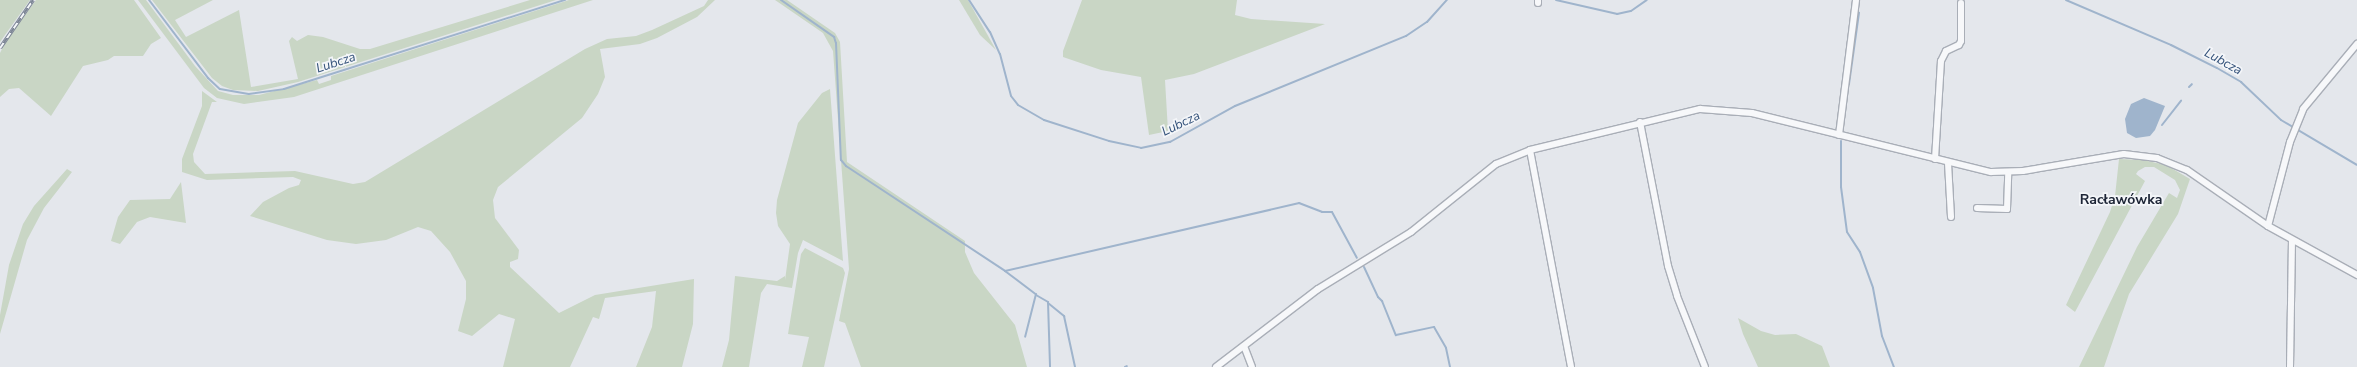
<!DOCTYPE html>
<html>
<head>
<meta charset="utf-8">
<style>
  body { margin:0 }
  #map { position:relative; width:2357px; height:367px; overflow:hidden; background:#e4e7ec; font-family:"Nunito Sans",sans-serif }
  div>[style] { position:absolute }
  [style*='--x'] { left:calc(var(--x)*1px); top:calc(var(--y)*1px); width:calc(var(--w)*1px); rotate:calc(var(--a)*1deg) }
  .green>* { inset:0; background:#c9d6c5 }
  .water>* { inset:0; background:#9fb4cc }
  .stream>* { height:2px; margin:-1px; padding:0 1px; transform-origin:1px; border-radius:1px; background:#9fb4cc }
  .roads { filter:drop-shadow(1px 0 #a9aeb7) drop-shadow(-1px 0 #a9aeb7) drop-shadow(0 1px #a9aeb7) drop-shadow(0 -1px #a9aeb7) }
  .minor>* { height:6px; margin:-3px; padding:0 3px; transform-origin:3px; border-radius:3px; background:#f7f8fa }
  .rail>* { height:3.5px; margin-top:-1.75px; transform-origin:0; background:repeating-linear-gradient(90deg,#f4f6f9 0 6px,#7d8696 0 12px); box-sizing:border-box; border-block:1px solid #7d8696 }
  span { translate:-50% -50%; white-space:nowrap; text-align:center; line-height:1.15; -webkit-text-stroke:3.5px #f4f6f9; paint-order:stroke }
  .water-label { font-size:13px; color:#34527a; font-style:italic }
  .quarter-label { font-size:14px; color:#1d2536; font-weight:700 }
</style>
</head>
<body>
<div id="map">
  <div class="green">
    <i style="clip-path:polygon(0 0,30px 0,0 42px)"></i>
    <i style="clip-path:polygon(36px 0,134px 0,161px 38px,151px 44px,143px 56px,114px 56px,108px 60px,83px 66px,51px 116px,19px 88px,9px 89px,0 97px,0 53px,8px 37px)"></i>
    <i style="clip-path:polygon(138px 0,146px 0,195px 66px,218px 91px,233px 95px,259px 95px,317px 80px,319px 84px,331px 80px,331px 76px,569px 0,593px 0,294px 97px,244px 104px,217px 98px,204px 88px)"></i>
    <i style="clip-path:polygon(152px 0,213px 0,175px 20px,186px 37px,239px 10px,251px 87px,298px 79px,289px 41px,292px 37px,297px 41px,308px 35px,323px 37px,360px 49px,370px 49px,530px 0,556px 0,298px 82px,258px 91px,233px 90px,222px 86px,212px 78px)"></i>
    <i style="clip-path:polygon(708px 0,715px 0,697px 17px,657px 38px,640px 44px,600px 49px,605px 77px,598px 94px,582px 118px,498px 187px,493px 200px,495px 218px,519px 250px,518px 259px,510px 262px,510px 267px,559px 313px,595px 295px,694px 279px,693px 324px,682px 367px,636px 367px,652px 327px,656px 291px,605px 298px,599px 319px,593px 317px,570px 367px,503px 367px,515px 319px,499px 314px,472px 336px,458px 331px,466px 299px,466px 281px,450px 252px,431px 231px,418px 227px,386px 240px,356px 244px,327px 240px,250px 216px,263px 202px,289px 188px,299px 185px,301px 180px,293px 177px,207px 180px,182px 172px,182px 159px,202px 106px,202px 91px,217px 102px,212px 102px,193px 154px,194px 162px,205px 174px,295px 171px,353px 184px,365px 182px,585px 49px,607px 39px,636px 36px,652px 30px,704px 6px)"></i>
    <i style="clip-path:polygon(775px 0,787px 0,835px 33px,840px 42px,847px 162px,965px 241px,965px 252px,974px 273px,1015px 325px,1027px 367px,861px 367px,845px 323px,839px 321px,849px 269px,833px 51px,823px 33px)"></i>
    <i style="clip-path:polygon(959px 0,968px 0,996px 50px,980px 35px)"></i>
    <i style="clip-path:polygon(1082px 0,1237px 0,1235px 15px,1251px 19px,1325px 24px,1194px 74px,1165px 80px,1168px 131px,1149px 135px,1141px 77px,1101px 70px,1063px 57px,1063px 51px)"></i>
    <i style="clip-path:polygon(830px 89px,843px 261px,803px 240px,798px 253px,792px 288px,767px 284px,761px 293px,749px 367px,722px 367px,729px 340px,735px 276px,777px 281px,785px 276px,785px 280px,790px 244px,778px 226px,776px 213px,777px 200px,798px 123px,822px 93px)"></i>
    <i style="clip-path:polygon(2119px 159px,2143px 160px,2166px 165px,2190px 179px,2178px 214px,2129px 294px,2104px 367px,2079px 367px,2137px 247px,2169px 193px,2177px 198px,2180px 190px,2175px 180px,2154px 167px,2145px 167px,2138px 171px,2136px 174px,2145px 181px,2075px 312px,2066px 305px,2110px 212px,2115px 196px)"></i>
    <i style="clip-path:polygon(67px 169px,72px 172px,44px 208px,27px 240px,0 334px,0 315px,9px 265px,23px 224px,34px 206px)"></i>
    <i style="clip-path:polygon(181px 182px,186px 223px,150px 217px,137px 222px,120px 244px,111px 241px,118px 217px,130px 200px,170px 199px)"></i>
    <i style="clip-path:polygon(805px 248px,843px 268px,845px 273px,824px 367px,802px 367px,809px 337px,788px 334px,801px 254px)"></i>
    <i style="clip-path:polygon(1738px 318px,1761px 331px,1775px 335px,1796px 334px,1822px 346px,1830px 367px,1758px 367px,1743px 334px)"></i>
  </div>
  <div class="water">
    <i style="clip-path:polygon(2144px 98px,2165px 106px,2155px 130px,2150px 136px,2136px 138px,2127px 133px,2125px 119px,2131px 104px)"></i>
  </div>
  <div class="stream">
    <i style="--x:149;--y:0;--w:98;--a:52.9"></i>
    <i style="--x:208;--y:78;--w:16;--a:43"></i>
    <i style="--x:220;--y:89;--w:29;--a:10"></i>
    <i style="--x:249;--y:94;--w:35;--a:-8"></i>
    <i style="--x:284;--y:89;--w:295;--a:-17.6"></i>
    <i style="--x:781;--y:0;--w:65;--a:34.9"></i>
    <i style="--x:834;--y:37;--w:6;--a:72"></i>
    <i style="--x:836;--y:43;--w:117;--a:87.6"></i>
    <i style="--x:841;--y:160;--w:8;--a:50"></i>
    <i style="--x:846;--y:166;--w:191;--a:33.4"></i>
    <i style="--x:1005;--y:271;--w:302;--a:-13"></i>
    <i style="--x:1299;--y:203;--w:25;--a:21"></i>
    <i style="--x:1322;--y:212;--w:10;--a:0"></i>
    <i style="--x:1332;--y:212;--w:52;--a:61.5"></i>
    <i style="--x:969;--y:0;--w:38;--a:57"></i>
    <i style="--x:990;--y:32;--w:24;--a:66"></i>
    <i style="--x:1000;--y:54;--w:43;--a:75.3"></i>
    <i style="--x:1011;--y:96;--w:11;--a:52"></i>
    <i style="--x:1018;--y:105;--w:30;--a:30"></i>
    <i style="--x:1044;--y:120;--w:68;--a:17.9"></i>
    <i style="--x:1109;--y:141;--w:33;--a:12"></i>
    <i style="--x:1141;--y:148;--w:30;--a:-12"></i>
    <i style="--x:1170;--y:142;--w:74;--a:-29"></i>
    <i style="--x:1235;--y:106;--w:185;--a:-22.3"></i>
    <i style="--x:1406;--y:36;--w:25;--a:-34"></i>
    <i style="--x:1427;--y:22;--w:30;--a:-48"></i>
    <i style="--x:1556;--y:0;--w:63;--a:12.9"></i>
    <i style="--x:1617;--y:14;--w:14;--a:-12"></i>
    <i style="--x:1631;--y:11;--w:19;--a:-35"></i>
    <i style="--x:2066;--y:0;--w:114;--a:23.2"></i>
    <i style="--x:2171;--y:45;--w:51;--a:26.6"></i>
    <i style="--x:2217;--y:68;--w:28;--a:30"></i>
    <i style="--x:2241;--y:82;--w:55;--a:43.5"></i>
    <i style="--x:2281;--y:120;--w:88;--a:30.6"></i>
    <i style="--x:1859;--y:3;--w:3;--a:-90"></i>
    <i style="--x:1849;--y:84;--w:72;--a:-82"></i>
    <i style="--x:2189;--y:87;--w:4;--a:-45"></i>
    <i style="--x:2162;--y:125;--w:31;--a:-52"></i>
    <i style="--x:1841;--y:141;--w:46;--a:90"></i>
    <i style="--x:1841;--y:187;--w:45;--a:82.4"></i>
    <i style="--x:1847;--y:232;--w:24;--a:57"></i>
    <i style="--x:1860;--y:252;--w:38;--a:70"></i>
    <i style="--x:1873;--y:288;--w:49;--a:79.4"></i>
    <i style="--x:1882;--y:336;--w:33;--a:69"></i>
    <i style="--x:1364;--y:267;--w:33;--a:65"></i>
    <i style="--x:1378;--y:297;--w:6;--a:45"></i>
    <i style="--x:1382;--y:301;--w:37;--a:68"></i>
    <i style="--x:1396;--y:335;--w:39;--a:-12"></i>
    <i style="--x:1434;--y:327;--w:24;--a:60"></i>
    <i style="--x:1446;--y:348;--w:19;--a:78"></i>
    <i style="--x:1005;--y:271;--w:39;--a:37"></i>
    <i style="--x:1036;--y:294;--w:44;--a:104.3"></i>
    <i style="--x:1036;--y:295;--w:14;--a:30"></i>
    <i style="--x:1048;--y:302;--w:65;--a:88.2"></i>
    <i style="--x:1048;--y:303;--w:21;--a:39"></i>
    <i style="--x:1064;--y:316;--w:52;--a:77.8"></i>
    <i style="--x:1125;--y:367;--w:2;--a:-27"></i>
  </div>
  <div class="roads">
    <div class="minor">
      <i style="--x:1538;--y:3;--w:3;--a:-90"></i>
      <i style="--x:1640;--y:122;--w:147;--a:79"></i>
      <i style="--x:1668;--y:266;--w:31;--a:73"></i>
      <i style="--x:1677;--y:296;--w:76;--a:68.5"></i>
      <i style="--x:1839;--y:135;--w:136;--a:-82.8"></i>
      <i style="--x:1530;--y:150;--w:221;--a:79.3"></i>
      <i style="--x:1935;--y:159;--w:98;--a:-86.5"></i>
      <i style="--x:1941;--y:61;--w:11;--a:-63"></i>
      <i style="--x:1946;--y:51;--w:14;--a:-25"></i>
      <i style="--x:1959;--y:45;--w:4;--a:-63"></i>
      <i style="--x:1961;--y:41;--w:38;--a:-90"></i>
      <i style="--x:1948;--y:163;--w:54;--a:86.8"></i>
      <i style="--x:1977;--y:208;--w:30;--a:2"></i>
      <i style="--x:2007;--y:209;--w:37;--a:-88"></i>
      <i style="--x:2268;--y:226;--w:87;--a:-75.3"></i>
      <i style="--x:2290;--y:142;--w:35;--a:-68"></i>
      <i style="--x:2303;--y:109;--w:85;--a:-50.3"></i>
      <i style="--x:1244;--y:346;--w:22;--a:69"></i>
      <i style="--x:1216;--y:367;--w:128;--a:-37.4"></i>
      <i style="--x:1318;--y:289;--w:109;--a:-31.5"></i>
      <i style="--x:1411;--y:232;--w:109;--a:-38.7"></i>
      <i style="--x:1496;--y:164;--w:37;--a:-22"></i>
      <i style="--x:1530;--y:150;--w:175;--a:-13.6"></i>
      <i style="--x:1700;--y:109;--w:52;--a:4.4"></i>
      <i style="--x:1752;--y:113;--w:246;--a:13.9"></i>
      <i style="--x:1991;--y:172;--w:32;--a:-2"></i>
      <i style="--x:2023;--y:171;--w:102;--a:-9.6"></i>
      <i style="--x:2124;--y:154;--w:33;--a:7"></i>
      <i style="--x:2157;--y:158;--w:32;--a:22"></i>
      <i style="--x:2187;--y:170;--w:98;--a:34.7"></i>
      <i style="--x:2268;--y:226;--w:102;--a:28.8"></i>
      <i style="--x:2290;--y:367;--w:126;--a:-89.1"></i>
    </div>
  </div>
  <div class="rail">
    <i style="--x:0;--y:48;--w:58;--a:-55.5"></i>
  </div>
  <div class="water-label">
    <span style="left:2223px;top:62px;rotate:29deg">Lubcza</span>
    <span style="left:336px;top:63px;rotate:-18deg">Lubcza</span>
    <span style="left:1181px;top:124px;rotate:-26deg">Lubcza</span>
  </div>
  <div class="quarter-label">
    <span style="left:2121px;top:200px">Racławówka</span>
  </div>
</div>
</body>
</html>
